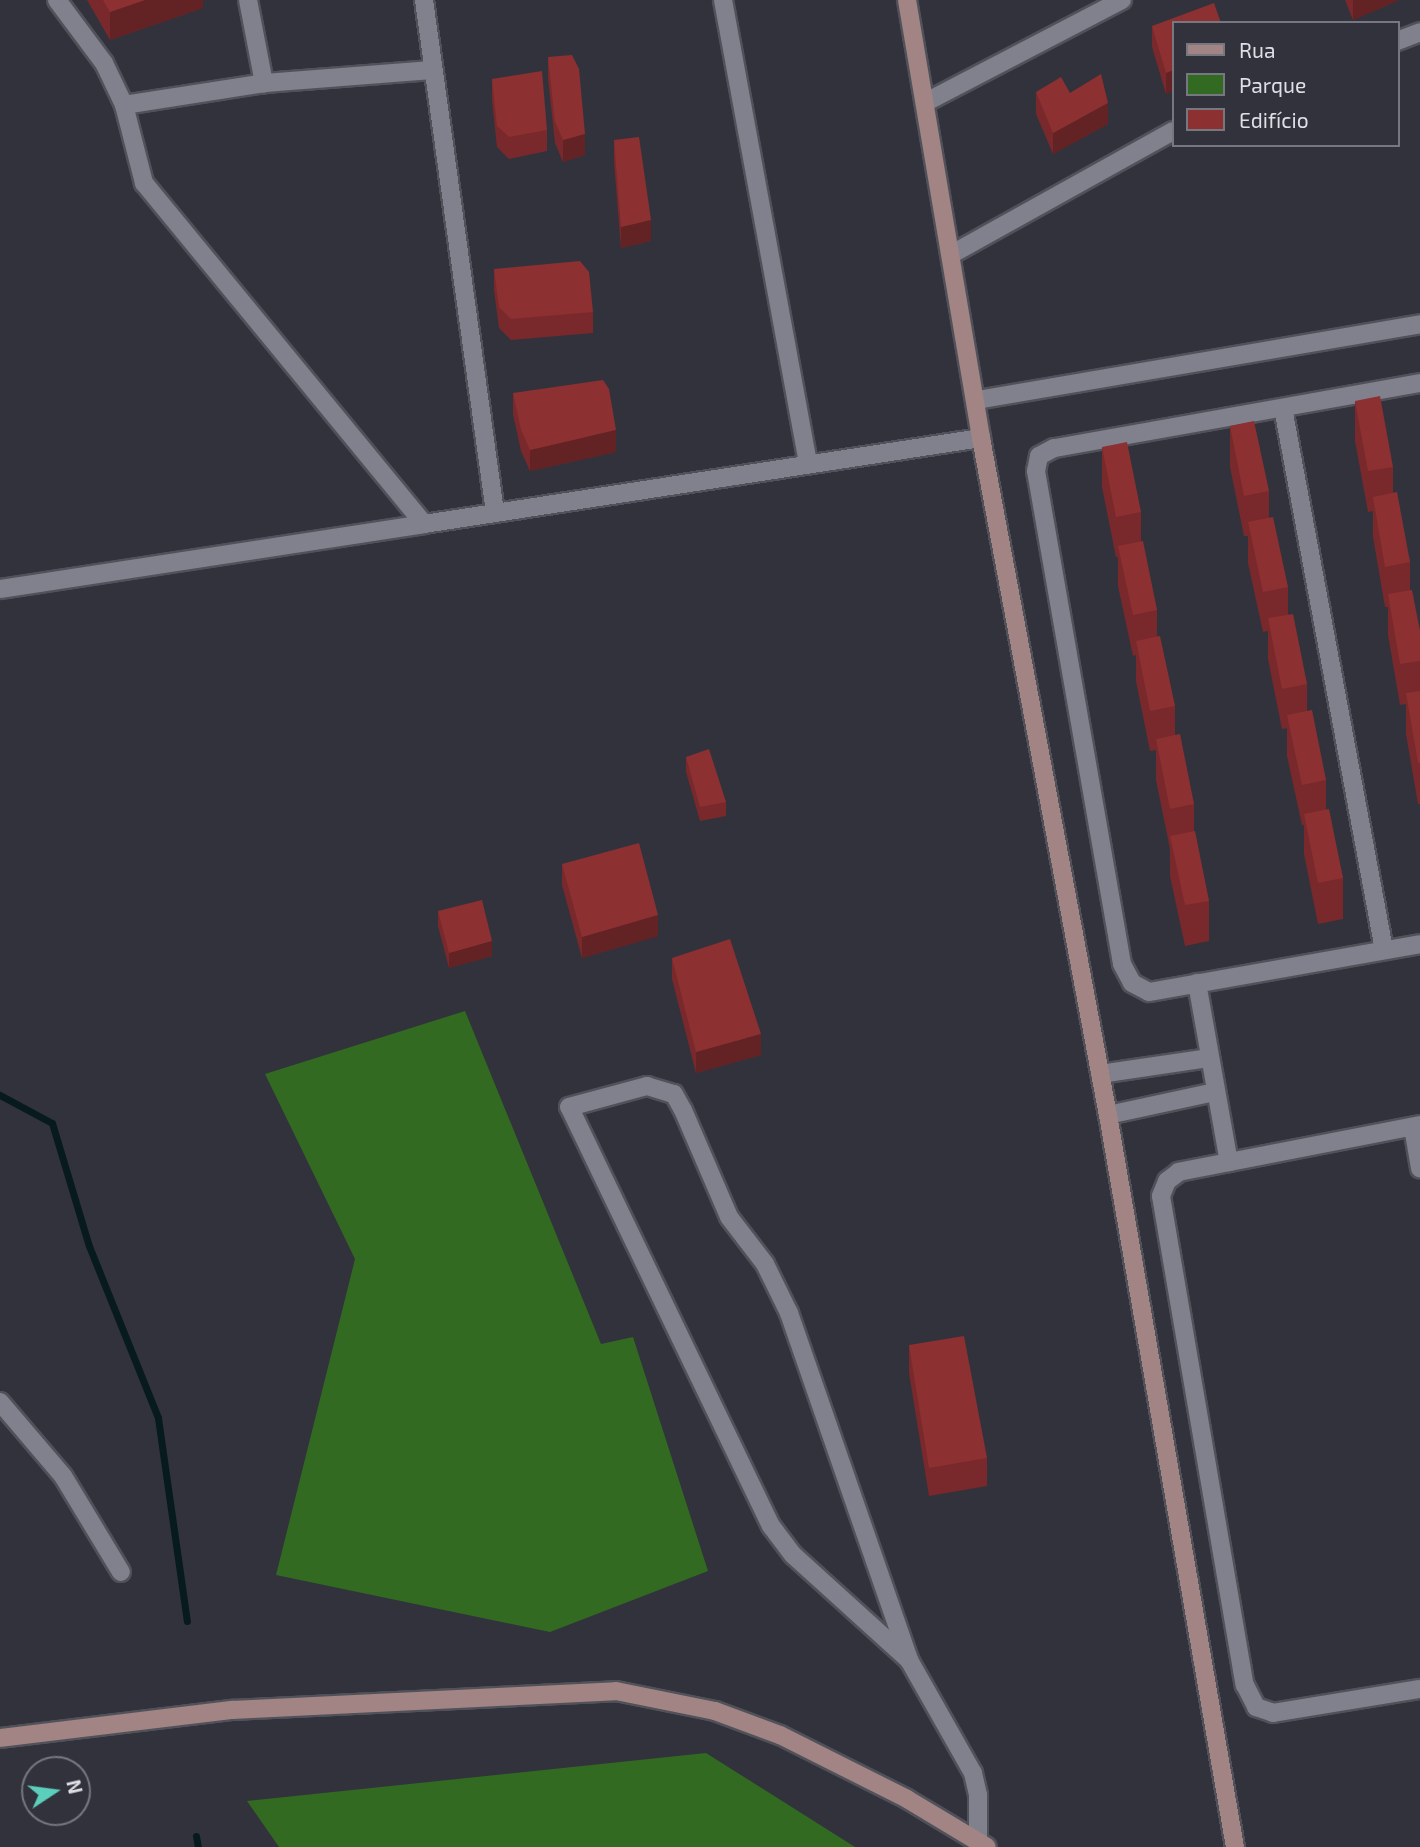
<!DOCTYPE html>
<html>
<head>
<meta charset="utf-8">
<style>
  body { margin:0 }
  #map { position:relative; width:1420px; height:1847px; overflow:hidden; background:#32323c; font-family:"Exo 2",sans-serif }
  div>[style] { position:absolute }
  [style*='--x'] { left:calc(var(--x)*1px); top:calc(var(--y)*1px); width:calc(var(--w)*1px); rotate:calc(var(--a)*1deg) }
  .green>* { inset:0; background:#326a21 }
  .stream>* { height:7px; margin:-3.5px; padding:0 3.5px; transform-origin:3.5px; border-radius:3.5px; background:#071a1d }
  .roads { filter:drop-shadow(2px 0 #51515a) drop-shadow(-2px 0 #51515a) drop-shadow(0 2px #51515a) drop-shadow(0 -2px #51515a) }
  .street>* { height:18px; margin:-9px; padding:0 9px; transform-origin:9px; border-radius:9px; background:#81818d }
  .secondary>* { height:18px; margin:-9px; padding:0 9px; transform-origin:9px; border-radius:9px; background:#a18483 }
  .wall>* { inset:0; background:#79292b }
  .shaded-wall>* { inset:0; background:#632223 }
  .building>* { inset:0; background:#8d3032 }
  span { translate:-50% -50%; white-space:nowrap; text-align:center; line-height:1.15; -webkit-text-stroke:5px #32323c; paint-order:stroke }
  .legend { position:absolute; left:1172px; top:21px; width:228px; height:126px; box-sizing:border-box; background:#32323c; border:2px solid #777780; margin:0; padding:9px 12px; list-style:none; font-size:21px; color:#dfdfe6 }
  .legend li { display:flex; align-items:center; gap:14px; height:35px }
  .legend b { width:35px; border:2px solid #777780 }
  .north { position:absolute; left:21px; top:1756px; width:70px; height:70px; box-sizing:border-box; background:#32323c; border:2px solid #777780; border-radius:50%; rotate:77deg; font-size:19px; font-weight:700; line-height:28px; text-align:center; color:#dfdfe6 }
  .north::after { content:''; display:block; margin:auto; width:24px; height:32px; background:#5bcebc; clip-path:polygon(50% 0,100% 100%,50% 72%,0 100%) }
</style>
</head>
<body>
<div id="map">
  <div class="green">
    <i style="clip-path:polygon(465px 1011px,601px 1344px,633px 1337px,708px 1571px,550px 1632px,276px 1575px,355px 1259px,265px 1074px)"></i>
    <i style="clip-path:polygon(706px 1753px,855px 1847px,279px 1847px,247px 1801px)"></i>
  </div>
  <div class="stream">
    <i style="--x:0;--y:1095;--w:59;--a:28.3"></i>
    <i style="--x:52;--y:1123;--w:128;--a:73.3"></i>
    <i style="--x:89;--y:1246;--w:185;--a:68.1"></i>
    <i style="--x:158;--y:1418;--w:205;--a:81.9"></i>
    <i style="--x:196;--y:1836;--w:11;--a:80"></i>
  </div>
  <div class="roads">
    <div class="street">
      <i style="--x:57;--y:0;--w:79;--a:53.3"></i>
      <i style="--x:104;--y:63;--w:47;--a:64.5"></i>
      <i style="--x:124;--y:105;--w:81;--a:75.6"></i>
      <i style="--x:144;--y:183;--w:441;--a:50.6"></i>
      <i style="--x:424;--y:524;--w:564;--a:-8.78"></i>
      <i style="--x:248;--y:0;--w:85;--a:79.1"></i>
      <i style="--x:424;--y:0;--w:517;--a:82.11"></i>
      <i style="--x:723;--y:0;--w:471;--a:79.6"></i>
      <i style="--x:1397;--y:41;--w:25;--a:-21"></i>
      <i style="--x:926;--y:102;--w:221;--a:-27.5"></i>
      <i style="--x:124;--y:105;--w:142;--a:-8.9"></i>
      <i style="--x:264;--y:83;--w:169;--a:-4.4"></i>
      <i style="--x:952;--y:254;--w:253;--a:-29.1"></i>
      <i style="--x:1420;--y:383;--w:372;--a:169.9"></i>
      <i style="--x:1054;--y:448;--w:17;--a:152"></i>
      <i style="--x:1039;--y:456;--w:15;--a:101"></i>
      <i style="--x:1036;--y:471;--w:500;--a:80.1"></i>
      <i style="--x:1122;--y:964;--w:21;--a:62"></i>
      <i style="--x:1132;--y:983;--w:19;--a:28"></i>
      <i style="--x:1149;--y:992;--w:275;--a:-10"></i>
      <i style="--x:977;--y:400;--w:449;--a:-9.7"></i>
      <i style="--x:1283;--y:408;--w:551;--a:79.44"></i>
      <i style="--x:0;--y:589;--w:429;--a:-8.7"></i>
      <i style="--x:1197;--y:983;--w:182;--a:79.9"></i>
      <i style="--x:1100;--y:1074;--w:109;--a:-8.4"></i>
      <i style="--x:1108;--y:1115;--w:108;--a:-12.2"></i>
      <i style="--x:1420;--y:1125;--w:246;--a:169"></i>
      <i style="--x:1179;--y:1172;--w:15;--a:143"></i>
      <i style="--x:1167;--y:1181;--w:16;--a:112"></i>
      <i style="--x:1161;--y:1196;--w:496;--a:80.3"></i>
      <i style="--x:1245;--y:1685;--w:25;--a:63"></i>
      <i style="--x:1256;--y:1707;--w:18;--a:19"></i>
      <i style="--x:1273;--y:1713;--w:149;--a:-9.3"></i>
      <i style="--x:1413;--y:1127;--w:42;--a:80.3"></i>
      <i style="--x:0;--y:1402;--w:97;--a:49.6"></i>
      <i style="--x:63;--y:1476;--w:112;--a:58.9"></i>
      <i style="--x:909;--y:1660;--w:156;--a:-137.8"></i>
      <i style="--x:793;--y:1555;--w:36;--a:-127"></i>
      <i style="--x:771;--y:1526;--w:465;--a:-115.7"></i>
      <i style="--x:569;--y:1107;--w:81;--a:-15.1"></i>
      <i style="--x:647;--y:1086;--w:28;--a:17"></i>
      <i style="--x:674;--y:1094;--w:18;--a:61"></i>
      <i style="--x:683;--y:1110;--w:116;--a:66.7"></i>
      <i style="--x:729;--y:1217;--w:59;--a:52.5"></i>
      <i style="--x:765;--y:1264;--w:55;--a:63.9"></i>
      <i style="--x:789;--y:1313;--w:367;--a:70.9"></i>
      <i style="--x:909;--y:1660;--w:130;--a:60.5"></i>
      <i style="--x:973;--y:1773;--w:23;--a:77"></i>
      <i style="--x:978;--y:1795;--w:47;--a:90"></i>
    </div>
    <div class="secondary">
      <i style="--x:907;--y:0;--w:444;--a:80.4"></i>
      <i style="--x:981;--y:438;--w:689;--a:79.38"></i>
      <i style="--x:1108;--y:1115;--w:743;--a:80.16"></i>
      <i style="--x:0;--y:1738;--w:234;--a:-6.9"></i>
      <i style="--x:232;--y:1710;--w:384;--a:-2.8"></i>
      <i style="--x:616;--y:1691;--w:101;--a:11.4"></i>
      <i style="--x:715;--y:1711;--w:69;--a:20.3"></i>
      <i style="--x:780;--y:1735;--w:142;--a:26.7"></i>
      <i style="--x:907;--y:1799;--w:93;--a:31"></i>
    </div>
  </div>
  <div class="wall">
    <i style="clip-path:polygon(87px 0,203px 0,203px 8px,110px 40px)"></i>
    <i style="clip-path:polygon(1345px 0,1399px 0,1353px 20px)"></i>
    <i style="clip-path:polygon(1173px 23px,1173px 91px,1166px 94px,1152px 47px,1152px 26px)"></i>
    <i style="clip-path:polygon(548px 57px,585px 155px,563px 162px,555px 143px,548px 78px)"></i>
    <i style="clip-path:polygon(492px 79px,547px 130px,547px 151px,509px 159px,497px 147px,492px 100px)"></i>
    <i style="clip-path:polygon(1036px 92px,1108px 124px,1053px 154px,1036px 114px)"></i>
    <i style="clip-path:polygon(614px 140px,651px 241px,621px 248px,614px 162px)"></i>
    <i style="clip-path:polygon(494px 269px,593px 312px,593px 333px,511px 340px,499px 328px,494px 290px)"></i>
    <i style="clip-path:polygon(513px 393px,616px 452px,530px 471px,521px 451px,513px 414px)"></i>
    <i style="clip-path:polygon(1355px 401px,1393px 467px,1393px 493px,1410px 562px,1410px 590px,1420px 631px,1420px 804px,1418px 804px,1406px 734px,1406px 704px,1400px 705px,1388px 635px,1388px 607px,1385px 607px,1373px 537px,1373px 511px,1368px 512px,1355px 441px)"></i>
    <i style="clip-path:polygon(1230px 426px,1269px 491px,1269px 518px,1288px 587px,1288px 615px,1307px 684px,1307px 711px,1326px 780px,1326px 809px,1343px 878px,1343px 919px,1318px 924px,1304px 854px,1304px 825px,1302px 825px,1287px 756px,1287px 728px,1282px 729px,1268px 659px,1268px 631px,1263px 632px,1248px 563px,1248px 536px,1244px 536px,1230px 467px)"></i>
    <i style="clip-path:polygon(1102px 447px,1141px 512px,1141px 541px,1157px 610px,1157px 637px,1175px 706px,1175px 735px,1194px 804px,1194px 831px,1209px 901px,1209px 941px,1185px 946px,1170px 876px,1170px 849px,1156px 780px,1156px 750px,1150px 751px,1136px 681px,1136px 655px,1133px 656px,1118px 586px,1118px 557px,1116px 557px,1102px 487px)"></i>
    <i style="clip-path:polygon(686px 757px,726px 802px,726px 816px,700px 821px,686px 772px)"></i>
    <i style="clip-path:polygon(562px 864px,658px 936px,582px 958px,562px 885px)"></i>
    <i style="clip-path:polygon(438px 911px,492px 956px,449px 968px,438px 926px)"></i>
    <i style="clip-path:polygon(672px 958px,761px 1055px,696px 1073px,672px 979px)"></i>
    <i style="clip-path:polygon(909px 1345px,987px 1458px,987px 1486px,929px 1496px,909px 1373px)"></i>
  </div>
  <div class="shaded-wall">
    <i style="clip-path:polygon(145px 0,203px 0,203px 8px,110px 40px,110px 12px)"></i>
    <i style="clip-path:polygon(1353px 0,1399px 0,1353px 20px)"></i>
    <i style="clip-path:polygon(1173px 70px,1173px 91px,1166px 94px,1166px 73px)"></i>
    <i style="clip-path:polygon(1108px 103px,1108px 124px,1053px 154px,1053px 133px)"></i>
    <i style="clip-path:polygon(585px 134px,585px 155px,563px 162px,563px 140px)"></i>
    <i style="clip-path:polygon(651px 220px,651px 241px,621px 248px,621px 227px)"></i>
    <i style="clip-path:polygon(616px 430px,616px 452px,530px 471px,530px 450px)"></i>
    <i style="clip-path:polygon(658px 915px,658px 936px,582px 958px,582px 937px)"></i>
    <i style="clip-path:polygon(492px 941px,492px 956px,449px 968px,449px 953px)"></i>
    <i style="clip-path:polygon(761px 1034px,761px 1055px,696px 1073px,696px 1052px)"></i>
  </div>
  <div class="building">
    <i style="clip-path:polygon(103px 0,145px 0,110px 12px)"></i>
    <i style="clip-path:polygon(1214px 3px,1221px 23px,1173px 23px,1173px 70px,1166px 73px,1152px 26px)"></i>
    <i style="clip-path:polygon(572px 55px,579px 69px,585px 134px,563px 140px,555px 122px,548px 57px)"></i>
    <i style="clip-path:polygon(542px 71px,547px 130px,509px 137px,497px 126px,492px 79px)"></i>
    <i style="clip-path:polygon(1101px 74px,1108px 103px,1053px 133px,1036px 92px,1061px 77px,1070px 93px)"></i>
    <i style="clip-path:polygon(639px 137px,651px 220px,621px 227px,614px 140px)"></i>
    <i style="clip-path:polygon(580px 261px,589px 272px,593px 312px,511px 319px,499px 307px,494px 269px)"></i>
    <i style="clip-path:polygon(603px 380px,609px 389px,616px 430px,530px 450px,521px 430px,513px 393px)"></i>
    <i style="clip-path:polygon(1380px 396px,1393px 467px,1368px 471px,1355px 401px)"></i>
    <i style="clip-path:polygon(1254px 421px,1269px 491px,1244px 496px,1230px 426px)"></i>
    <i style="clip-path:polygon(1127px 442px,1141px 512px,1116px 517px,1102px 447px)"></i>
    <i style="clip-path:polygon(1397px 492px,1410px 562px,1385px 567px,1373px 497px)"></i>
    <i style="clip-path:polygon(1273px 517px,1288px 587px,1263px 592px,1248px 522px)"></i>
    <i style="clip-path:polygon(1143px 541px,1157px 610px,1133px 615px,1118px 546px)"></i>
    <i style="clip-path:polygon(1412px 590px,1420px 631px,1420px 661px,1400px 664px,1388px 594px)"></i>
    <i style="clip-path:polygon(1293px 614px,1307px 684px,1282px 689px,1268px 618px)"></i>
    <i style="clip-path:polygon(1160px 636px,1175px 706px,1150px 711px,1136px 641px)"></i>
    <i style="clip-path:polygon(1420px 691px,1420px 763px,1418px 763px,1406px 693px)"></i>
    <i style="clip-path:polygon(1312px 710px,1326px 780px,1302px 785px,1287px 715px)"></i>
    <i style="clip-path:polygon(1180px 734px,1194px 804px,1170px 809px,1156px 739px)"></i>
    <i style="clip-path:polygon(709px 749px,726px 802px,700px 807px,686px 757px)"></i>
    <i style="clip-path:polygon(1329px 809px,1343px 878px,1318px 883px,1304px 814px)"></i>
    <i style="clip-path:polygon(1195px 831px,1209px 901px,1185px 905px,1170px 836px)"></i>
    <i style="clip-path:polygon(639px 843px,658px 915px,582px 937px,562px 864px)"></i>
    <i style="clip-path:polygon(482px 900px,492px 941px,449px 953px,438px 911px)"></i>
    <i style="clip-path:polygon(730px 939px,761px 1034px,696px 1052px,672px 958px)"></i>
    <i style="clip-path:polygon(964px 1336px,987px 1458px,929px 1468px,909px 1345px)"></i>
  </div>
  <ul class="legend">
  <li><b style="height:9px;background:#a18483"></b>Rua</li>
  <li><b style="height:19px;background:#326a21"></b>Parque</li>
  <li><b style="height:19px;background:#8d3032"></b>Edifício</li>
  </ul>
  <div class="north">N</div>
</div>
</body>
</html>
